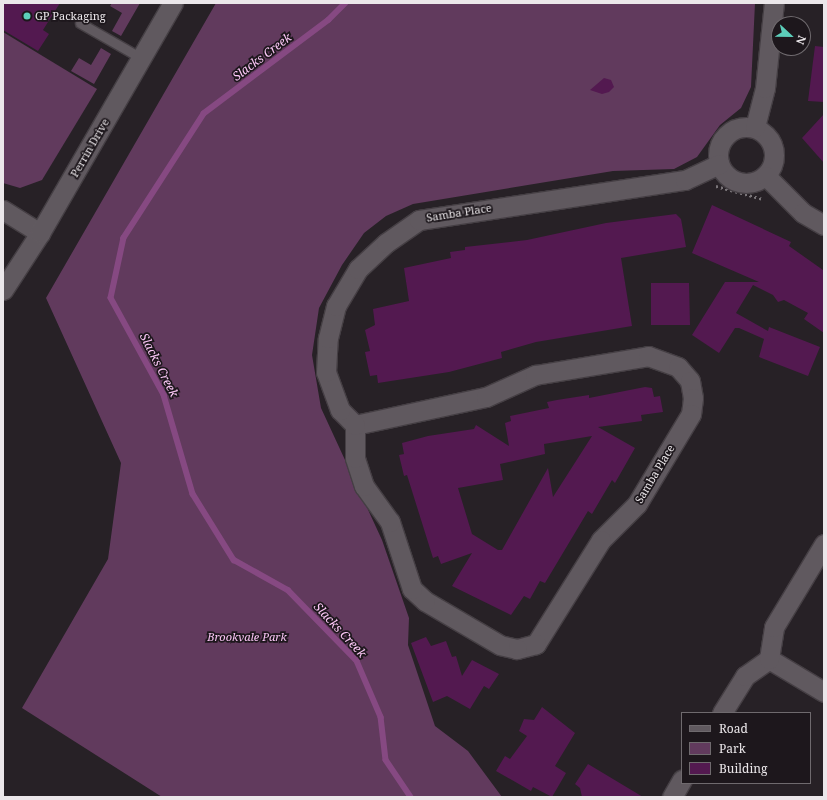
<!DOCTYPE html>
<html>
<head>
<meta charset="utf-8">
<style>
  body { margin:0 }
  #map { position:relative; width:827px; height:800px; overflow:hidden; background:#272126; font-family:"Noto Serif",serif }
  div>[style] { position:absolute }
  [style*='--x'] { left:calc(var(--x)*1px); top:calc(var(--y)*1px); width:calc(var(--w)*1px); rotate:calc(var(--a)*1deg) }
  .green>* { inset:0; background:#613a5d }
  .stream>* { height:5.5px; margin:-2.75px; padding:0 2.75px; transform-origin:2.75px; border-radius:2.75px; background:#864982 }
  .building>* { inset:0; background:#531950 }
  .path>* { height:2.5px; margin-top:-1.25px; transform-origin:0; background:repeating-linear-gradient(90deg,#7a7579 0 2px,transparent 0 5px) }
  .roads { filter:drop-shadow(1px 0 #453f44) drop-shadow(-1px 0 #453f44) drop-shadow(0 1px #453f44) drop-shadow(0 -1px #453f44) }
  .service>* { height:9px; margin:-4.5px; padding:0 4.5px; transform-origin:4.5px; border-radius:4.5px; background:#60595f }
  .minor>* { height:19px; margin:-9.5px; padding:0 9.5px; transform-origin:9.5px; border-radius:9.5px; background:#60595f }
  .minor>.ring { margin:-9.5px; padding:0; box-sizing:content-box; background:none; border:19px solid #60595f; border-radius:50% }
  .dots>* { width:11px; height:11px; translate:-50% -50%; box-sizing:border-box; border:2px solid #1d171c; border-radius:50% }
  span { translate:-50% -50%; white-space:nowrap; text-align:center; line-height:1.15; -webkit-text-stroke:3.5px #1d171c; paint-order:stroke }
  .poi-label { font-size:11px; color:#ebe7ea }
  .left { translate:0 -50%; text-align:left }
  .street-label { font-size:11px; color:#ebe7ea }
  .park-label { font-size:11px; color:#fbc6f6; font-style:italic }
  .water-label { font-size:12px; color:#fec9f9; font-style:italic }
  .frame { position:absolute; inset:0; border:4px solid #ebe7ea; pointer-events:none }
  .legend { position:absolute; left:681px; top:712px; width:130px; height:72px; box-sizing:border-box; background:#1d171c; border:1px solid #6f6a6e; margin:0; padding:5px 7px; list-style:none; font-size:12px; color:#ebe7ea }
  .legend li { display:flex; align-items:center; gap:8px; height:20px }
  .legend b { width:20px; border:1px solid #6f6a6e }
  .north { position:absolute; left:771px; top:16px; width:40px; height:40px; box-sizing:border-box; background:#1d171c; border:1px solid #6f6a6e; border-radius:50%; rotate:112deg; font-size:11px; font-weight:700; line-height:16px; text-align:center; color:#ebe7ea }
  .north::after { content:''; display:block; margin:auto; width:14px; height:18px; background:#5cceba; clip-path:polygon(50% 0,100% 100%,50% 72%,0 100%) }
</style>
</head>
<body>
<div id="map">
  <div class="green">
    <i style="clip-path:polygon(112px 3px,140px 3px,121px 36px,112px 31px,122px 13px,110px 6px)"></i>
    <i style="clip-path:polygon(216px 3px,755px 3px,751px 87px,741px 108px,720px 125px,697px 157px,674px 169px,613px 171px,413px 204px,386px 216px,364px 233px,342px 265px,319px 308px,312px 355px,321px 408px,382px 540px,409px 618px,408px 645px,435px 726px,468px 751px,502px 797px,162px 797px,22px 708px,108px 559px,121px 463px,46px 298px)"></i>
    <i style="clip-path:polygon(3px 32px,97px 89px,42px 180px,20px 188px,3px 183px)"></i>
    <i style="clip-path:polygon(101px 48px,111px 54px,94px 84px,71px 71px,79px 58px,91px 65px)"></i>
  </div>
  <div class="stream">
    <i style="--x:346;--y:3;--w:24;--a:135"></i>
    <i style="--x:329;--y:20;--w:156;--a:143.1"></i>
    <i style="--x:204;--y:114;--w:148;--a:122.8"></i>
    <i style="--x:124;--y:238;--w:61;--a:102.2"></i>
    <i style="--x:111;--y:298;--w:111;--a:61.3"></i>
    <i style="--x:164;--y:395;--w:103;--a:73.7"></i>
    <i style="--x:193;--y:494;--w:78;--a:58.2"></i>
    <i style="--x:234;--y:560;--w:62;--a:29.1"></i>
    <i style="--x:288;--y:590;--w:99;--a:45.8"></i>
    <i style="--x:357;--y:661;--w:61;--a:66.8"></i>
    <i style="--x:381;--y:717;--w:43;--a:83.4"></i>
    <i style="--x:386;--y:760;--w:45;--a:56"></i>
  </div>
  <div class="building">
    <i style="clip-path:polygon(3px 3px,60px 3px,43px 30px,49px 34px,38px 51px,3px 30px)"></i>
    <i style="clip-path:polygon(815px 46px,824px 47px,824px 102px,808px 101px)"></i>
    <i style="clip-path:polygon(604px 78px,611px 80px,614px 87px,609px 92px,602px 94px,590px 90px)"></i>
    <i style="clip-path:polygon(824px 114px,824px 163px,802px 138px)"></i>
    <i style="clip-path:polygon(712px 205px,791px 242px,789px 246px,823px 270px,824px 333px,804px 319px,808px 313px,784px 300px,778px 302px,773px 295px,753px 285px,736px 313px,768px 331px,769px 327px,820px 347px,808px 376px,759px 357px,764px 339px,739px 328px,735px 328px,719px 353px,692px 335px,725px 282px,759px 282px,692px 253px)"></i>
    <i style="clip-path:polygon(676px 214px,681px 219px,686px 247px,621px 258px,632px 326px,536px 342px,501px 352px,502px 358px,449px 372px,378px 383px,377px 375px,370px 376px,365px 352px,370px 351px,365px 330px,375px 325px,373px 309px,409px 301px,404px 268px,451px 258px,450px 252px,465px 250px,465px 247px,527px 240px,606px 223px)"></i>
    <i style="clip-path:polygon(651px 283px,689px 283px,690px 325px,651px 325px)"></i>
    <i style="clip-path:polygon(evenodd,645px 387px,652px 388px,654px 397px,660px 396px,663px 412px,641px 415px,642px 421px,598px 427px,635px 448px,615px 483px,612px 480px,592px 514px,588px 511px,545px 583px,540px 581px,530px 599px,524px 596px,511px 615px,452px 586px,472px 553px,441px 564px,438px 556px,433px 558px,407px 475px,404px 476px,399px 455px,404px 454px,402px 443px,428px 436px,474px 429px,476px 425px,509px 446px,505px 423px,511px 421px,510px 416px,549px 408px,547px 402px,557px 400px,589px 395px,589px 398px,645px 387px,592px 436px,553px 497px,548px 468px,502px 550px,498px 550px,472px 534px,458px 488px,503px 480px,500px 464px,545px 454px,544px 444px,592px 436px)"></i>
    <i style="clip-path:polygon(426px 637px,431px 646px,446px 641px,452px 657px,456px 656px,462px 676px,472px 660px,499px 674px,489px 689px,484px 686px,470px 709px,447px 696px,433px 702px,411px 643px)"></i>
    <i style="clip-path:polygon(542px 707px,575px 733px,555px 766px,566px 773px,552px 797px,533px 787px,531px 791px,496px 771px,505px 756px,510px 759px,527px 736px,519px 731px,524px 719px,534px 720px)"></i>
    <i style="clip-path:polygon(588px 764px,643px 797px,582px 797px,580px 788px,575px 784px)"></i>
  </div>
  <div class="path">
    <i style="--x:716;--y:186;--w:49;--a:15.5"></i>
  </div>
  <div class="roads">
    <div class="service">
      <i style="--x:80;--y:23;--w:70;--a:29.8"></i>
    </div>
    <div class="minor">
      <i class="ring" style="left:718px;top:127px;width:37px;height:37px"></i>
      <i style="--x:755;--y:127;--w:40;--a:-75.6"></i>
      <i style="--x:765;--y:88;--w:85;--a:-84"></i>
      <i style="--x:766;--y:176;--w:52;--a:45"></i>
      <i style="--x:803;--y:213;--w:24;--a:30"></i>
      <i style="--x:3;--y:210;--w:44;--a:31.9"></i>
      <i style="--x:3;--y:290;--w:68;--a:-57"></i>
      <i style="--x:40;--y:233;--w:266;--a:-60"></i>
      <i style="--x:355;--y:425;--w:134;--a:-12.1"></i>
      <i style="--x:486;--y:397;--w:54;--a:-24.2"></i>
      <i style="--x:535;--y:375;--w:115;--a:-9.5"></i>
      <i style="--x:648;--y:356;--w:32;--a:20"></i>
      <i style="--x:678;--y:367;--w:18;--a:49"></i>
      <i style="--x:690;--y:381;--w:17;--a:80"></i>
      <i style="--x:693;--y:398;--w:16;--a:97"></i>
      <i style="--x:691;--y:414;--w:105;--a:121"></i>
      <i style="--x:637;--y:504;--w:51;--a:135"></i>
      <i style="--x:601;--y:540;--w:123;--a:122"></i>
      <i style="--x:536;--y:644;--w:20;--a:165"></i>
      <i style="--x:517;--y:649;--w:17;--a:-167"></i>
      <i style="--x:500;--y:645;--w:87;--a:-149.6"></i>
      <i style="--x:425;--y:601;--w:18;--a:-137"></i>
      <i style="--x:412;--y:589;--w:71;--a:-108.2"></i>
      <i style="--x:390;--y:522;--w:44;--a:-125.8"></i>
      <i style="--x:364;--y:486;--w:29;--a:-108"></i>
      <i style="--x:355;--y:458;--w:33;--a:-90"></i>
      <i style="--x:355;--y:425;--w:21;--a:-135"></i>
      <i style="--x:340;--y:410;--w:40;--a:-110.2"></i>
      <i style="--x:326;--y:372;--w:34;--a:-87"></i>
      <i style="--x:328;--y:338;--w:33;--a:-76"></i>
      <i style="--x:336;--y:306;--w:43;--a:-59.3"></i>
      <i style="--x:358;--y:269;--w:38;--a:-43"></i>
      <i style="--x:386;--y:243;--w:40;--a:-34.9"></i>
      <i style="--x:419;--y:220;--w:269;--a:-8.6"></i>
      <i style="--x:685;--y:180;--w:38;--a:-25"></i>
      <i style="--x:769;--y:659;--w:64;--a:31"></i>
      <i style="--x:722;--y:713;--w:44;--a:-58.1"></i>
      <i style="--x:745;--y:676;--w:29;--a:-35"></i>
      <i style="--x:769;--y:659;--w:32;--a:-81"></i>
      <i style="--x:774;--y:627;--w:97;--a:-58.9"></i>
      <i style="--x:672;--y:797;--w:20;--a:-60"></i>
    </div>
  </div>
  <div class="dots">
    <i style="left:27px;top:16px;background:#5cceba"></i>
  </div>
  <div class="poi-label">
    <span class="left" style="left:35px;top:16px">GP Packaging</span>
  </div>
  <div class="street-label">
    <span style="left:90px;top:148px;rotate:-60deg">Perrin Drive</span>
    <span style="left:459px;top:213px;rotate:-9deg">Samba Place</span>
    <span style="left:655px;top:474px;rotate:-59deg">Samba Place</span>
  </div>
  <div class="park-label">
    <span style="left:247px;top:637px">Brookvale Park</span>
  </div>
  <div class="water-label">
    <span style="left:262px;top:57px;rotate:-37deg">Slacks Creek</span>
    <span style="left:159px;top:365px;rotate:63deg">Slacks Creek</span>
    <span style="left:340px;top:630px;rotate:47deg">Slacks Creek</span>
  </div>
  <div class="frame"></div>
  <ul class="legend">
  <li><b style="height:5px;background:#60595f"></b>Road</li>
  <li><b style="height:11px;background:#613a5d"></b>Park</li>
  <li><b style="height:11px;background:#531950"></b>Building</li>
  </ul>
  <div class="north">N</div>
</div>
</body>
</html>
